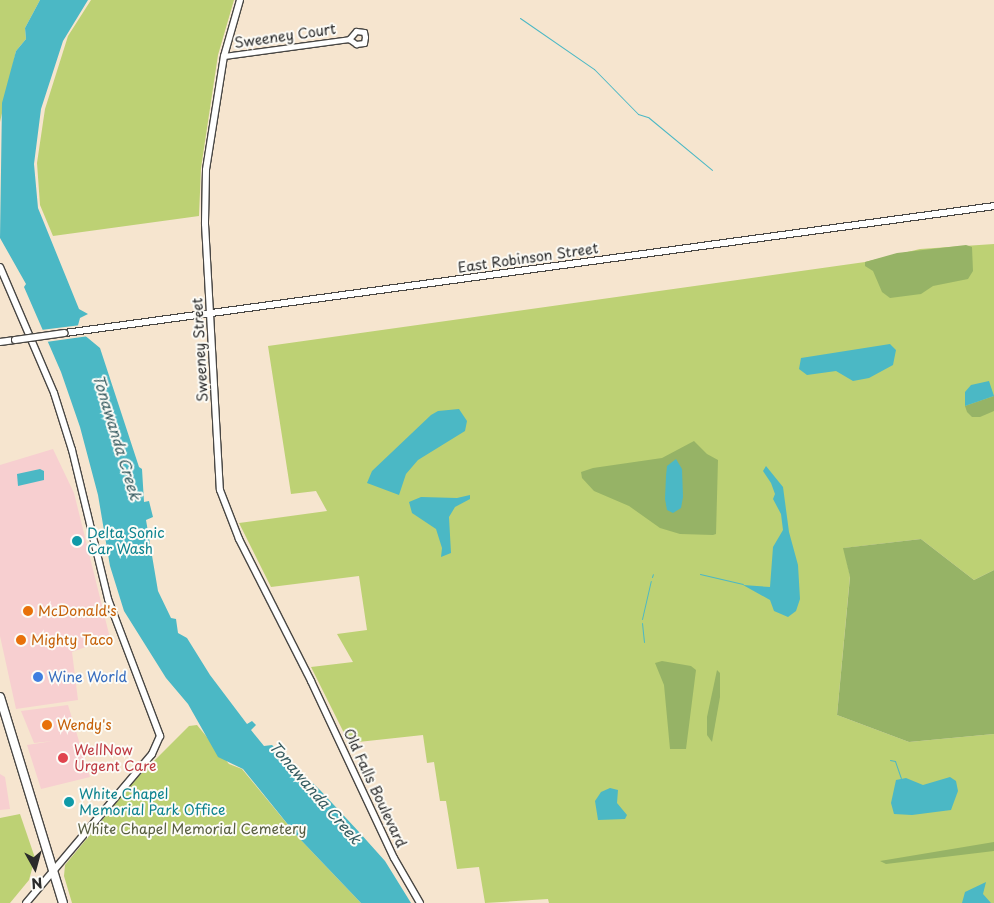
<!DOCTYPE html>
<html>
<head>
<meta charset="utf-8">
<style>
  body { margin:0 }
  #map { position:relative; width:994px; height:903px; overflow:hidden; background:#f6e5cf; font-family:"Playpen Sans",sans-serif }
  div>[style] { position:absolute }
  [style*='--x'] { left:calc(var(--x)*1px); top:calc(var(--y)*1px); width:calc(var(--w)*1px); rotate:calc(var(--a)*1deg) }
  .built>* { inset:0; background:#f7cfd0 }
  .green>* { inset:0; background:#bdd174 }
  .forest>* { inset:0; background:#96b366 }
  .water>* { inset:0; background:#4bb8c5 }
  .pier>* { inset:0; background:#f6e5cf }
  .stream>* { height:1px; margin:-0.5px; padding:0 0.5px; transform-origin:0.5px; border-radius:0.5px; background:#4bb8c5 }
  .roads { filter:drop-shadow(1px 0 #494744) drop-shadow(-1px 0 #494744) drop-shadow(0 1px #494744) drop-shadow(0 -1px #494744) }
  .minor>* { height:5px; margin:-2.5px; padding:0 2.5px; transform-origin:2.5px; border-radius:2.5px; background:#fff }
  .tertiary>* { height:6px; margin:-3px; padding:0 3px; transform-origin:3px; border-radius:3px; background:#fff }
  .primary>* { height:8px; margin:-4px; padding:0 4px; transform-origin:4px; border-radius:4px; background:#fff }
  .bridges { filter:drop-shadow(1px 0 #494744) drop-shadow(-1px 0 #494744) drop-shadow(0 1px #494744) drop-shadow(0 -1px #494744) }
  .tertiary-bridge>* { height:6px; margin:-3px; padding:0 3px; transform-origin:3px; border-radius:3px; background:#fff }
  .dots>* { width:14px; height:14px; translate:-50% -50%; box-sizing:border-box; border:2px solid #fdfcf7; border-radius:50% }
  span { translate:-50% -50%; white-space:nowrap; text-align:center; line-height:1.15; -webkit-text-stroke:4px #fdfcf7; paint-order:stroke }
  .street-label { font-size:14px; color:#2b2b2b }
  .culture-label { font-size:14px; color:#0d838f }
  .left { translate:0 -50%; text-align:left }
  .food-label { font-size:14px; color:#c56008 }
  .shop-label { font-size:14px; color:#366cbe }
  .health-label { font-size:14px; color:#be3a42 }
  .park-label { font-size:14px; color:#575d41 }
  .water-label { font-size:15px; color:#365c61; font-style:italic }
  .north { position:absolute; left:10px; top:843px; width:50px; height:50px; -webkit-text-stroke:4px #fdfcf7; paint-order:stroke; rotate:173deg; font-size:14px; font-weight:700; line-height:20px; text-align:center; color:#2b2b2b }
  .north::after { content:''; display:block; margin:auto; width:18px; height:22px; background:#2b2b2b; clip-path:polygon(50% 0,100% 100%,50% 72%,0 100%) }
</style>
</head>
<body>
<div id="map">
  <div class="built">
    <i style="clip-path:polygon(53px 449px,74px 493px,110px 638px,72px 652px,78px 700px,16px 709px,0 636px,0 465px)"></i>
    <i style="clip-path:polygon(68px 705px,90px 777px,41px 789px,27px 745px,53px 741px,34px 743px,21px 711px)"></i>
    <i style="clip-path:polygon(0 774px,5px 777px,10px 809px,0 810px)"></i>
  </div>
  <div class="green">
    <i style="clip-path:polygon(0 0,40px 0,25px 28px,26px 39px,16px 51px,0 122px)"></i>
    <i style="clip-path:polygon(91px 0,234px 0,218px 55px,201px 168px,199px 216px,53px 236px,40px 205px,37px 163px,45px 109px,68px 36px)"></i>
    <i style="clip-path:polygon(994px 244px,994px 570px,974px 580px,921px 539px,844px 548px,850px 576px,837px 715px,909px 742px,994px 734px,994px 903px,549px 903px,548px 899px,485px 903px,479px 867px,457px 869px,446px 801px,440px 801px,434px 762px,427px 763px,423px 735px,349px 743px,311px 667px,353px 662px,337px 634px,367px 630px,359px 576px,271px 587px,239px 523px,327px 511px,316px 491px,291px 494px,268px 346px,865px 262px,920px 249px)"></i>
    <i style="clip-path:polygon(197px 725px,229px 764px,242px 769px,298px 837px,361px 903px,72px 903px,64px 876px,65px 865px,137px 778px,189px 726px)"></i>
    <i style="clip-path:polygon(20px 814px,35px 858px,29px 880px,10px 903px,0 903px,0 818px)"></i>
  </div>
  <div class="forest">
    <i style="clip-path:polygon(966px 245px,972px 247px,973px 271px,968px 279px,933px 286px,921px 294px,890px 298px,882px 292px,873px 271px,865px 266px,865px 262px,897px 253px)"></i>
    <i style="clip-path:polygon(994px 396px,994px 411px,980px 417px,972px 417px,967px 412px,965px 406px)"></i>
    <i style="clip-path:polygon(694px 441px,707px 454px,718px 460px,716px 534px,713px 535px,680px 534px,660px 528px,629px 506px,594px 491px,582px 478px,581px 472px,593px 468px,662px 458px)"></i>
    <i style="clip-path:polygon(921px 539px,974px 580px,994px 570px,994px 734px,909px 742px,837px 715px,850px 577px,843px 548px)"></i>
    <i style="clip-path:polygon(662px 661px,691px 666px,696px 670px,686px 749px,670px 749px,664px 685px,655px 663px)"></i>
    <i style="clip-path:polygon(717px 670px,720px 673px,720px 697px,712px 742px,707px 735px,707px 717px)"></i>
    <i style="clip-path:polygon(994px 842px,994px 851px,886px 864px,880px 861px)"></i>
  </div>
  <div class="water">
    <i style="clip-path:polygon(40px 0,88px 0,63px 41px,41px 109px,34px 164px,38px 208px,79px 309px,88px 314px,80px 318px,77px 329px,100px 348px,139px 467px,142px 469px,144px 502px,149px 501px,153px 517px,146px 520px,158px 591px,171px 618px,176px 619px,178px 633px,187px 638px,210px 675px,247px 724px,252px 721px,256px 725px,251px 730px,264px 746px,272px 745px,320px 790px,359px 832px,385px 861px,411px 903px,361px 903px,298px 837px,243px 769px,218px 757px,188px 704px,166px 678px,124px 611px,110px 566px,98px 495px,80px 427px,61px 372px,24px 287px,26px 284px,0 238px,2px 103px,16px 51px,26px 39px,25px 28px)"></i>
    <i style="clip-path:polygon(890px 344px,896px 350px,893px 365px,869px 378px,853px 381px,836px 371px,807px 375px,799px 369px,801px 358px)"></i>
    <i style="clip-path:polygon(989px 381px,994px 396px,965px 406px,965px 392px,971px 385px)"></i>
    <i style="clip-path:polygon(459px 409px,467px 421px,465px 431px,418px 460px,406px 474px,399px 495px,367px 483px,372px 471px,431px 415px,438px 411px)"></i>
    <i style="clip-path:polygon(676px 459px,682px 469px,683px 497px,681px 508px,673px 513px,667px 510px,665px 499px,666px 476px,667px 466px)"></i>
    <i style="clip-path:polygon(766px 466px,783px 487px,789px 532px,798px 565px,800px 599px,796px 611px,788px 617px,774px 611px,770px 600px,743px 585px,770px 587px,773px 547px,783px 530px,781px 514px,773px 499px,775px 494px,771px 483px,763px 471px)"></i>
    <i style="clip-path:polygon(40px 469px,44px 471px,44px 480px,18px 486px,17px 474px)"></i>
    <i style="clip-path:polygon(470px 495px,470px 499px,455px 507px,449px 517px,451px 553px,441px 557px,442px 548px,436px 529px,412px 513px,409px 502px,421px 497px,457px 498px)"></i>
    <i style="clip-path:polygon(950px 777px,956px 781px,958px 791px,951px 810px,912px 815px,894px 814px,891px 803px,896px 780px,906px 778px,923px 785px)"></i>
    <i style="clip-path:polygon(610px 788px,618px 790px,617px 803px,627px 815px,625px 819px,598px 820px,595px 801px,601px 792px)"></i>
    <i style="clip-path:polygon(986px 882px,983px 894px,991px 903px,962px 903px,965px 892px)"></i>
  </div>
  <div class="pier">
    <i style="clip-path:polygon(81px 325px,80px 328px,89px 336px,46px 342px,41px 330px)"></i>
  </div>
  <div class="stream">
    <i style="--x:520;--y:18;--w:90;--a:34.6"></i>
    <i style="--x:594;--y:69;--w:63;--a:45.6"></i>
    <i style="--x:638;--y:114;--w:10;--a:17"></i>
    <i style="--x:648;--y:117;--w:83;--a:39.6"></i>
    <i style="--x:700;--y:574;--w:44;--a:13.1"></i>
    <i style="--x:652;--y:577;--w:3;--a:-72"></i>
    <i style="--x:642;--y:619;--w:39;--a:-77"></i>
    <i style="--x:642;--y:623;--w:19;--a:84"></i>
    <i style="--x:890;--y:760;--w:5;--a:11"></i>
    <i style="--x:895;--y:761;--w:18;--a:71"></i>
  </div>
  <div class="roads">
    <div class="minor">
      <i style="--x:224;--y:56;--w:126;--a:-7.7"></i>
      <i style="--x:349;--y:39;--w:9;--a:36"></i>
      <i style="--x:356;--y:44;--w:8;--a:-7"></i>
      <i style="--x:364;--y:43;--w:6;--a:-81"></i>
      <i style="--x:365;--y:37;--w:5;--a:-101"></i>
      <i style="--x:364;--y:32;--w:8;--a:-173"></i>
      <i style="--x:356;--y:31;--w:11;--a:131"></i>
    </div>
    <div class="tertiary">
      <i style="--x:240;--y:0;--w:58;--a:105.9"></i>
      <i style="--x:224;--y:56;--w:115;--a:99"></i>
      <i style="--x:206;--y:170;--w:54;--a:91.1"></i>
      <i style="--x:205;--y:224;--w:266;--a:86.8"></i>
      <i style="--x:220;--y:490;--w:53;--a:68.8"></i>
      <i style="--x:239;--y:539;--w:159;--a:63.1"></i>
      <i style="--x:311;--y:681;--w:195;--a:64.9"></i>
      <i style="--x:394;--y:858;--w:52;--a:60"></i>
      <i style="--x:0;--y:267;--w:137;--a:66.8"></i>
      <i style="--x:54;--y:393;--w:60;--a:72.5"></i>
      <i style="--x:72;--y:450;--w:153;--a:76.4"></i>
      <i style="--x:108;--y:599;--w:147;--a:69.2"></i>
      <i style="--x:160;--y:736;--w:20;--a:114"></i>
      <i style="--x:152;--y:754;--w:195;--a:130.2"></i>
      <i style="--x:65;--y:333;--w:938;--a:-7.78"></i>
      <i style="--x:0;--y:342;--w:15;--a:-8"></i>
    </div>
    <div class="primary">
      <i style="--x:0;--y:697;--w:215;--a:73"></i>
    </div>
  </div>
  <div class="bridges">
    <div class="tertiary-bridge">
      <i style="--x:15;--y:340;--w:50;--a:-8"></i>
    </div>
  </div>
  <div class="dots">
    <i style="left:77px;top:541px;background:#0f9aa8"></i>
    <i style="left:28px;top:611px;background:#e8710a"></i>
    <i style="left:21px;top:640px;background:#e8710a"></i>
    <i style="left:38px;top:677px;background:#3f7fe0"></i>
    <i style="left:47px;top:725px;background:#e8710a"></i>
    <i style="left:63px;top:758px;background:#e0444e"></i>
    <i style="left:69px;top:802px;background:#0f9aa8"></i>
  </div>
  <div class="street-label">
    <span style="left:285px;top:36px;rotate:-8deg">Sweeney Court</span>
    <span style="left:528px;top:258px;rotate:-8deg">East Robinson Street</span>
    <span style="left:200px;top:350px;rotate:-93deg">Sweeney Street</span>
    <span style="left:375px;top:788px;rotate:65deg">Old Falls Boulevard</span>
  </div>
  <div class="culture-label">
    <span class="left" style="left:87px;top:541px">Delta Sonic<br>Car Wash</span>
    <span class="left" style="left:79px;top:802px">White Chapel<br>Memorial Park Office</span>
  </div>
  <div class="food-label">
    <span class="left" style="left:38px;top:611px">McDonald's</span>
    <span class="left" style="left:31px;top:640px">Mighty Taco</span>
    <span class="left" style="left:57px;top:725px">Wendy's</span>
  </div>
  <div class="shop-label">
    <span class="left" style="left:48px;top:677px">Wine World</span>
  </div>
  <div class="health-label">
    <span class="left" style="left:74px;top:758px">WellNow<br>Urgent Care</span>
  </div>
  <div class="park-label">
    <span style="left:192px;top:829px">White Chapel Memorial Cemetery</span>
  </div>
  <div class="water-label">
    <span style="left:118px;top:437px;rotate:73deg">Tonawanda Creek</span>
    <span style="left:316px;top:792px;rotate:49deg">Tonawanda Creek</span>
  </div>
  <div class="north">N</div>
</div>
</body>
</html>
